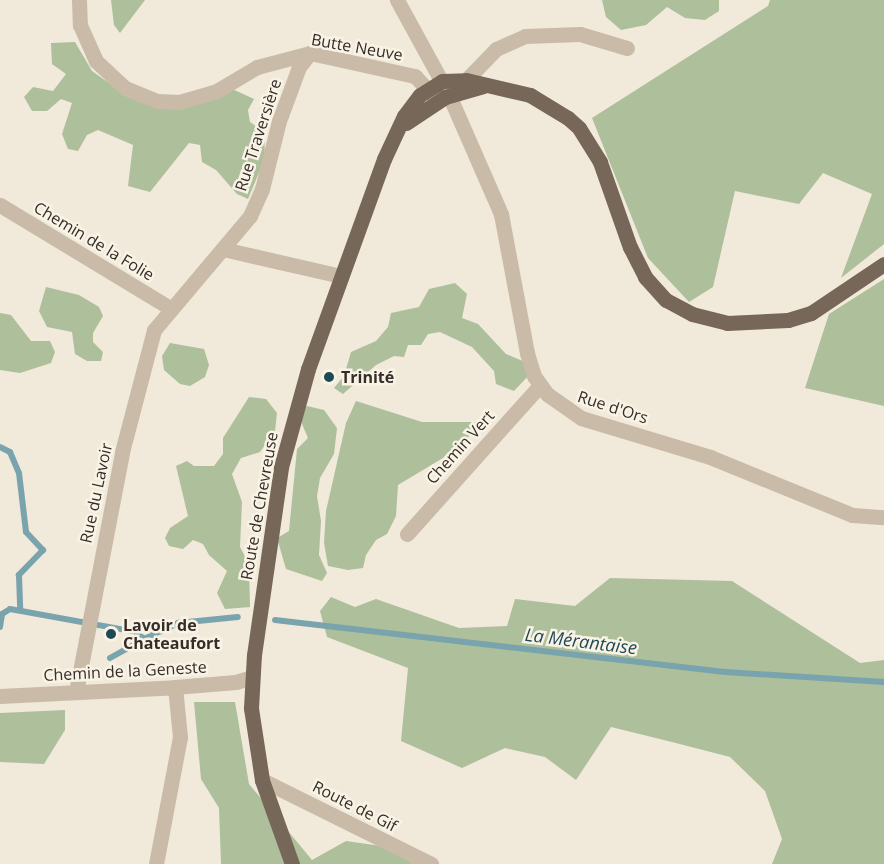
<!DOCTYPE html>
<html>
<head>
<meta charset="utf-8">
<style>
  body { margin:0 }
  #map { position:relative; width:884px; height:864px; overflow:hidden; background:#f1e9da; font-family:"Open Sans",sans-serif }
  div>[style] { position:absolute }
  [style*='--x'] { left:calc(var(--x)*1px); top:calc(var(--y)*1px); width:calc(var(--w)*1px); rotate:calc(var(--a)*1deg) }
  .green>* { inset:0; background:#aebf9b }
  .stream>* { height:6px; margin:-3px; padding:0 3px; transform-origin:3px; border-radius:3px; background:#7aa4ad }
  .minor>* { height:15px; margin:-7.5px; padding:0 7.5px; transform-origin:7.5px; border-radius:7.5px; background:#c9bba7 }
  .major>* { height:15px; margin:-7.5px; padding:0 7.5px; transform-origin:7.5px; border-radius:7.5px; background:#776758 }
  .dots>* { width:16px; height:16px; translate:-50% -50%; box-sizing:border-box; border:3px solid #f9f3e6; border-radius:50% }
  span { translate:-50% -50%; white-space:nowrap; text-align:center; line-height:1.15; -webkit-text-stroke:5px #f9f3e6; paint-order:stroke }
  .street-label { font-size:16px; color:#352d27 }
  .poi-label { font-size:16px; color:#352d27; font-weight:700 }
  .left { translate:0 -50%; text-align:left }
  .water-label { font-size:18px; color:#1e4a55; font-style:italic }
</style>
</head>
<body>
<div id="map">
  <div class="green">
    <i style="clip-path:polygon(111px 0,145px 0,120px 33px,114px 25px)"></i>
    <i style="clip-path:polygon(602px 0,719px 0,719px 11px,705px 20px,685px 18px,667px 7px,646px 25px,621px 30px,606px 17px)"></i>
    <i style="clip-path:polygon(770px 0,884px 0,884px 244px,841px 278px,872px 194px,823px 173px,799px 204px,735px 191px,713px 287px,689px 302px,648px 258px,592px 118px,768px 6px)"></i>
    <i style="clip-path:polygon(75px 42px,92px 71px,126px 95px,157px 106px,230px 88px,254px 99px,248px 110px,250px 122px,264px 132px,265px 158px,248px 199px,237px 194px,216px 170px,202px 162px,200px 145px,189px 143px,150px 192px,128px 186px,133px 145px,98px 130px,87px 135px,78px 151px,68px 149px,62px 134px,72px 103px,61px 99px,47px 111px,32px 111px,24px 97px,33px 87px,53px 91px,66px 74px,52px 64px,51px 43px)"></i>
    <i style="clip-path:polygon(884px 279px,884px 406px,805px 388px,829px 314px)"></i>
    <i style="clip-path:polygon(455px 283px,467px 294px,462px 318px,478px 324px,506px 354px,525px 362px,531px 373px,514px 391px,496px 384px,494px 371px,472px 347px,440px 332px,428px 334px,421px 345px,408px 345px,404px 357px,394px 356px,376px 365px,343px 394px,334px 388px,344px 376px,351px 352px,376px 341px,388px 327px,391px 313px,419px 307px,429px 289px)"></i>
    <i style="clip-path:polygon(46px 287px,79px 295px,99px 307px,103px 316px,93px 333px,93px 342px,103px 352px,101px 361px,87px 361px,75px 354px,72px 332px,47px 327px,39px 311px)"></i>
    <i style="clip-path:polygon(0 313px,11px 315px,31px 341px,50px 341px,55px 352px,51px 363px,20px 373px,0 370px)"></i>
    <i style="clip-path:polygon(170px 343px,204px 349px,209px 365px,205px 377px,190px 386px,180px 384px,164px 370px,162px 356px)"></i>
    <i style="clip-path:polygon(249px 397px,266px 399px,277px 413px,275px 431px,260px 452px,241px 458px,232px 474px,242px 502px,240px 547px,249px 564px,250px 607px,225px 609px,217px 593px,227px 571px,209px 555px,203px 544px,193px 540px,183px 549px,169px 546px,165px 538px,170px 528px,188px 516px,176px 466px,187px 461px,194px 466px,214px 466px,223px 454px,223px 438px)"></i>
    <i style="clip-path:polygon(356px 401px,422px 422px,485px 422px,448px 455px,398px 485px,396px 516px,387px 534px,376px 540px,366px 555px,363px 568px,348px 570px,328px 566px,324px 543px,326px 511px,346px 423px)"></i>
    <i style="clip-path:polygon(307px 406px,324px 410px,337px 428px,334px 454px,320px 478px,317px 496px,321px 521px,319px 555px,327px 573px,322px 581px,286px 569px,277px 538px,289px 531px,297px 449px,308px 438px,302px 424px,302px 410px)"></i>
    <i style="clip-path:polygon(610px 578px,732px 581px,860px 663px,884px 660px,884px 864px,772px 864px,782px 839px,765px 791px,730px 757px,672px 742px,611px 727px,576px 780px,545px 757px,505px 748px,462px 768px,401px 741px,408px 668px,327px 637px,320px 611px,331px 597px,355px 607px,376px 599px,459px 628px,507px 626px,515px 599px,575px 606px)"></i>
    <i style="clip-path:polygon(194px 702px,235px 702px,249px 784px,312px 860px,346px 841px,381px 846px,414px 864px,221px 864px,219px 808px,201px 779px)"></i>
    <i style="clip-path:polygon(65px 710px,65px 730px,44px 764px,0 762px,0 713px)"></i>
  </div>
  <div class="stream">
    <i style="--x:0;--y:447;--w:11;--a:27"></i>
    <i style="--x:10;--y:452;--w:23;--a:67"></i>
    <i style="--x:19;--y:473;--w:59;--a:83.2"></i>
    <i style="--x:26;--y:532;--w:25;--a:47"></i>
    <i style="--x:43;--y:550;--w:35;--a:134"></i>
    <i style="--x:19;--y:575;--w:35;--a:88"></i>
    <i style="--x:275;--y:620;--w:453;--a:6.6"></i>
    <i style="--x:725;--y:672;--w:159;--a:3.6"></i>
    <i style="--x:0;--y:627;--w:13;--a:-81"></i>
    <i style="--x:2;--y:614;--w:9;--a:-32"></i>
    <i style="--x:10;--y:609;--w:128;--a:10.3"></i>
    <i style="--x:136;--y:632;--w:11;--a:41"></i>
    <i style="--x:144;--y:639;--w:38;--a:-25"></i>
    <i style="--x:178;--y:623;--w:60;--a:-5.7"></i>
    <i style="--x:110;--y:658;--w:39;--a:-29"></i>
  </div>
  <div class="minor">
    <i style="--x:79;--y:0;--w:25;--a:88"></i>
    <i style="--x:80;--y:25;--w:39;--a:66"></i>
    <i style="--x:96;--y:61;--w:40;--a:43"></i>
    <i style="--x:125;--y:88;--w:35;--a:22"></i>
    <i style="--x:158;--y:101;--w:21;--a:3"></i>
    <i style="--x:179;--y:102;--w:37;--a:-16"></i>
    <i style="--x:215;--y:92;--w:49;--a:-30.8"></i>
    <i style="--x:257;--y:67;--w:55;--a:-14.8"></i>
    <i style="--x:310;--y:53;--w:107;--a:12.4"></i>
    <i style="--x:415;--y:76;--w:30;--a:48"></i>
    <i style="--x:397;--y:0;--w:108;--a:61.3"></i>
    <i style="--x:449;--y:95;--w:130;--a:66.4"></i>
    <i style="--x:501;--y:214;--w:141;--a:79.4"></i>
    <i style="--x:527;--y:353;--w:24;--a:73"></i>
    <i style="--x:534;--y:376;--w:22;--a:54"></i>
    <i style="--x:547;--y:394;--w:42;--a:35.2"></i>
    <i style="--x:581;--y:418;--w:135;--a:16.8"></i>
    <i style="--x:710;--y:457;--w:153;--a:22.2"></i>
    <i style="--x:852;--y:515;--w:32;--a:4"></i>
    <i style="--x:466;--y:80;--w:43;--a:-45.9"></i>
    <i style="--x:496;--y:49;--w:32;--a:-24"></i>
    <i style="--x:525;--y:36;--w:55;--a:-2.1"></i>
    <i style="--x:580;--y:34;--w:49;--a:16.6"></i>
    <i style="--x:0;--y:205;--w:199;--a:31.2"></i>
    <i style="--x:223;--y:249;--w:121;--a:12.9"></i>
    <i style="--x:407;--y:534;--w:200;--a:-48.2"></i>
    <i style="--x:76;--y:692;--w:244;--a:-79.1"></i>
    <i style="--x:122;--y:452;--w:126;--a:-75.3"></i>
    <i style="--x:154;--y:330;--w:149;--a:-49.9"></i>
    <i style="--x:250;--y:216;--w:30;--a:-66"></i>
    <i style="--x:262;--y:189;--w:70;--a:-76"></i>
    <i style="--x:279;--y:121;--w:58;--a:-69.7"></i>
    <i style="--x:299;--y:67;--w:18;--a:-52"></i>
    <i style="--x:0;--y:696;--w:175;--a:-2.9"></i>
    <i style="--x:175;--y:687;--w:61;--a:-4.7"></i>
    <i style="--x:236;--y:682;--w:16;--a:-18"></i>
    <i style="--x:262;--y:780;--w:189;--a:26.4"></i>
    <i style="--x:156;--y:864;--w:129;--a:-79.3"></i>
    <i style="--x:180;--y:737;--w:50;--a:-95.7"></i>
  </div>
  <div class="major">
    <i style="--x:406;--y:123;--w:47;--a:-33.7"></i>
    <i style="--x:445;--y:97;--w:40;--a:-16"></i>
    <i style="--x:292;--y:864;--w:89;--a:-109.7"></i>
    <i style="--x:262;--y:780;--w:73;--a:-98.7"></i>
    <i style="--x:251;--y:708;--w:53;--a:-86.8"></i>
    <i style="--x:254;--y:655;--w:190;--a:-81.8"></i>
    <i style="--x:281;--y:467;--w:102;--a:-74.6"></i>
    <i style="--x:308;--y:369;--w:223;--a:-70.1"></i>
    <i style="--x:384;--y:159;--w:47;--a:-65.1"></i>
    <i style="--x:404;--y:116;--w:26;--a:-53"></i>
    <i style="--x:420;--y:95;--w:26;--a:-32"></i>
    <i style="--x:442;--y:81;--w:24;--a:-2"></i>
    <i style="--x:466;--y:80;--w:66;--a:13.2"></i>
    <i style="--x:530;--y:95;--w:44;--a:31.2"></i>
    <i style="--x:568;--y:118;--w:15;--a:42"></i>
    <i style="--x:579;--y:128;--w:40;--a:58"></i>
    <i style="--x:600;--y:162;--w:90;--a:70.6"></i>
    <i style="--x:630;--y:247;--w:34;--a:63"></i>
    <i style="--x:645;--y:277;--w:31;--a:48"></i>
    <i style="--x:666;--y:300;--w:30;--a:28"></i>
    <i style="--x:692;--y:314;--w:36;--a:14"></i>
    <i style="--x:727;--y:323;--w:61;--a:-2.8"></i>
    <i style="--x:788;--y:320;--w:24;--a:-17"></i>
    <i style="--x:811;--y:313;--w:88;--a:-33.9"></i>
  </div>
  <div class="dots">
    <i style="left:329px;top:377px;background:#1e4a55"></i>
    <i style="left:111px;top:634px;background:#1e4a55"></i>
  </div>
  <div class="street-label">
    <span style="left:357px;top:47px;rotate:10deg">Butte Neuve</span>
    <span style="left:258px;top:135px;rotate:-72deg">Rue Traversière</span>
    <span style="left:94px;top:241px;rotate:31deg">Chemin de la Folie</span>
    <span style="left:613px;top:407px;rotate:18deg">Rue d'Ors</span>
    <span style="left:460px;top:447px;rotate:-48deg">Chemin Vert</span>
    <span style="left:96px;top:493px;rotate:-78deg">Rue du Lavoir</span>
    <span style="left:259px;top:506px;rotate:-80deg">Route de Chevreuse</span>
    <span style="left:125px;top:671px;rotate:-3deg">Chemin de la Geneste</span>
    <span style="left:355px;top:806px;rotate:27deg">Route de Gif</span>
  </div>
  <div class="poi-label">
    <span class="left" style="left:341px;top:377px">Trinité</span>
    <span class="left" style="left:123px;top:634px">Lavoir de<br>Chateaufort</span>
  </div>
  <div class="water-label">
    <span style="left:581px;top:641px;rotate:7deg">La Mérantaise</span>
  </div>
</div>
</body>
</html>
